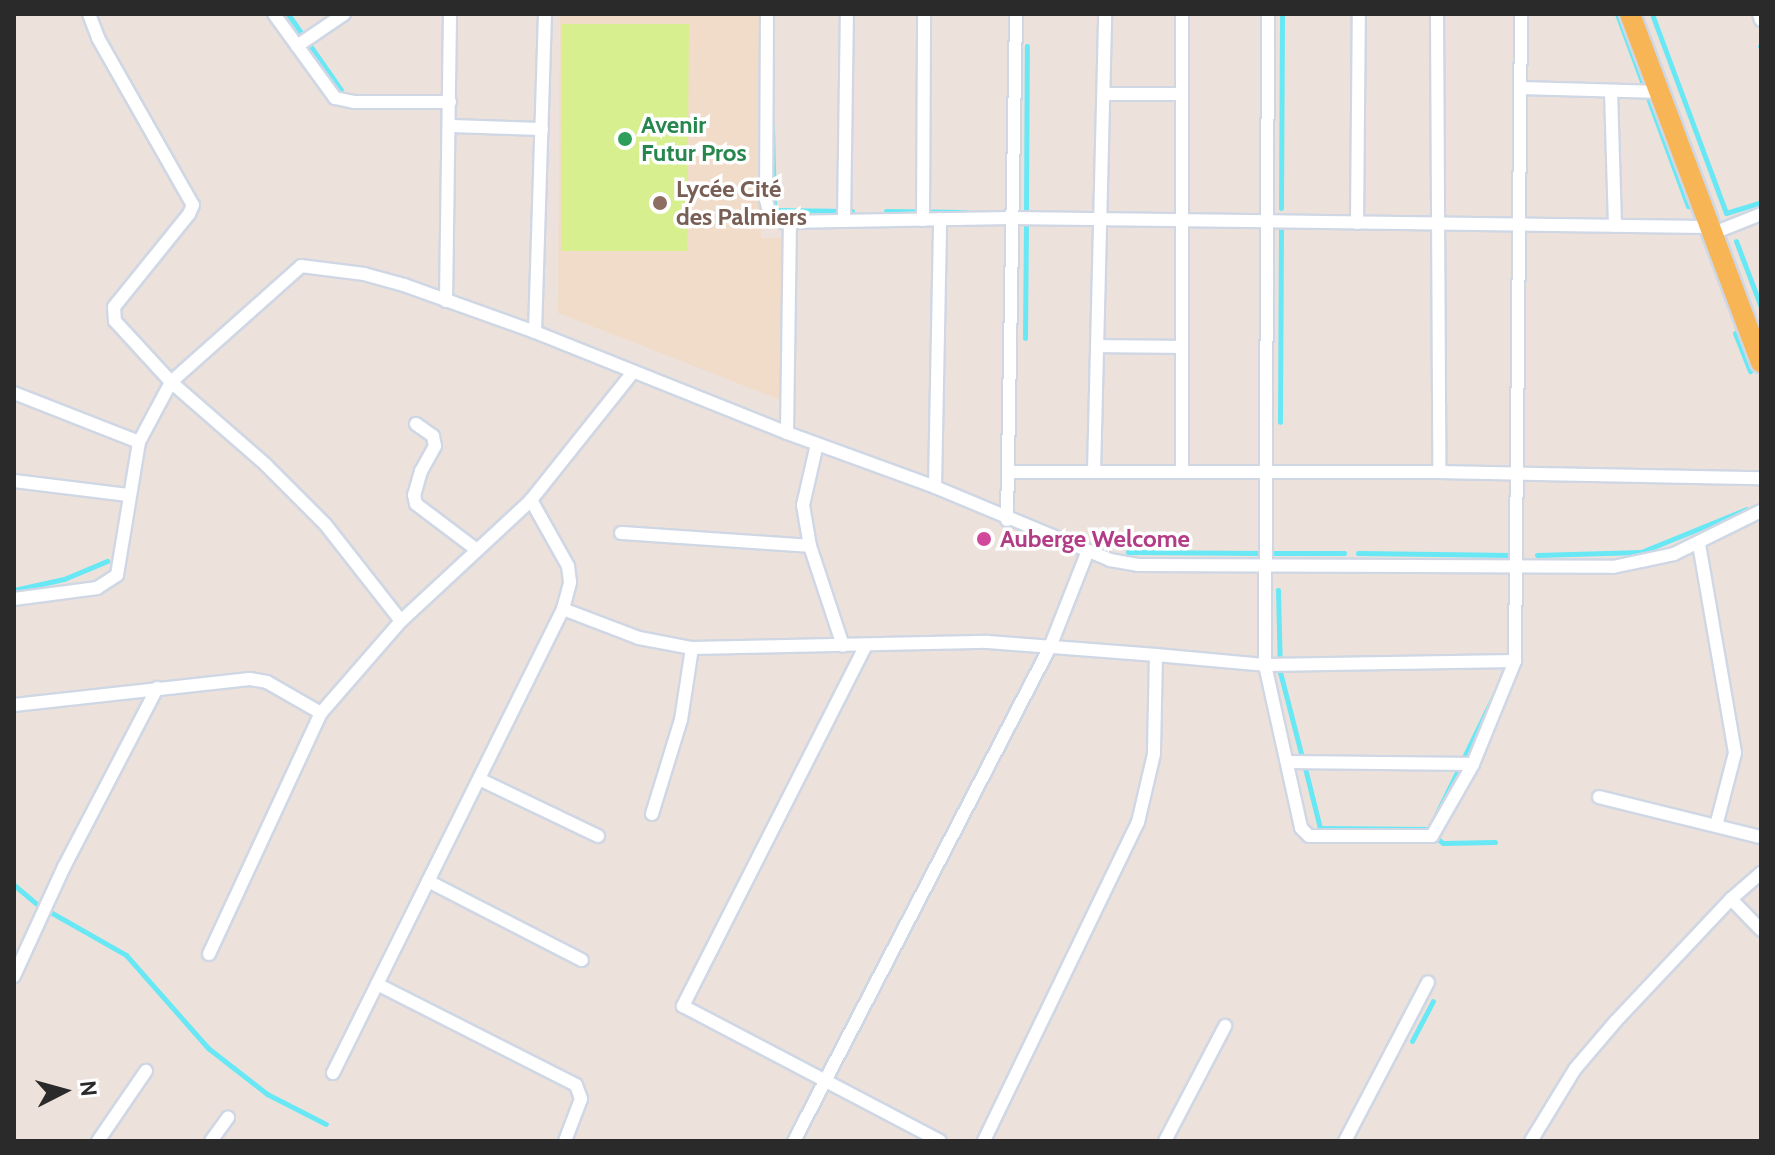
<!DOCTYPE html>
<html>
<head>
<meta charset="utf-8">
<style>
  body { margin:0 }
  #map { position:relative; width:1775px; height:1155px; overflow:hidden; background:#ede2db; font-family:Cabin,sans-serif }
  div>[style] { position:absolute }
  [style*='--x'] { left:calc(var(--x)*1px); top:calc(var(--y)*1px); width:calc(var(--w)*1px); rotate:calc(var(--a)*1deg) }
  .education>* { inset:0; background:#f0dcc9 }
  .pitch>* { inset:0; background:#d7ef8f }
  .stream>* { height:5px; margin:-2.5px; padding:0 2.5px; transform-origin:2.5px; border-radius:2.5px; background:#68e8f5 }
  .roads { filter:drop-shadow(2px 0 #d0d7e4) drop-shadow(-2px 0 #d0d7e4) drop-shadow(0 2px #d0d7e4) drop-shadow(0 -2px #d0d7e4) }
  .street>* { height:12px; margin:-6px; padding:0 6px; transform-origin:6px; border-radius:6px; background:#fff }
  .primary>* { height:20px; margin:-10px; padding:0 10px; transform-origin:10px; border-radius:10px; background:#f8b555 }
  .dots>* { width:22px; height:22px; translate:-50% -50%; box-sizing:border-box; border:4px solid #fff; border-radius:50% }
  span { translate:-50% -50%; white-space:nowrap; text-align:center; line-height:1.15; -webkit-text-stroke:7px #fff; paint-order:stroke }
  .leisure-label { font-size:24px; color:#27864d; font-weight:700 }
  .left { translate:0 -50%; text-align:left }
  .education-label { font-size:24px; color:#785e54; font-weight:700 }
  .hotel-label { font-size:24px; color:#b23c85; font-weight:700 }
  .frame { position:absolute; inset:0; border:16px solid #2a2a2a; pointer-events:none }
  .north { position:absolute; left:24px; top:1051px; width:80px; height:80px; -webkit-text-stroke:6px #fff; paint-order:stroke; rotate:84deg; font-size:22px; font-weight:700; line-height:32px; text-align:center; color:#2a2a2a }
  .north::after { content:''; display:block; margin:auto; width:28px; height:36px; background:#2a2a2a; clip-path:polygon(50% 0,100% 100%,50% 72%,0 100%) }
</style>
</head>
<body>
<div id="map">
  <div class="education">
    <i style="clip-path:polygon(560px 14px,761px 14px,761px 238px,786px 238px,786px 402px,558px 313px)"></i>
  </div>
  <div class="pitch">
    <i style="clip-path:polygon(562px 24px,689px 24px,687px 251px,561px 251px)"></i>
  </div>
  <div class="stream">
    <i style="--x:288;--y:14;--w:93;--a:55.1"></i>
    <i style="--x:1617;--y:14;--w:205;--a:69.7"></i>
    <i style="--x:1652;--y:14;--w:212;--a:69.6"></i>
    <i style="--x:1726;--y:213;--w:37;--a:-17"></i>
    <i style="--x:1760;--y:46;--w:1;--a:45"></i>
    <i style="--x:772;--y:126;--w:84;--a:88.6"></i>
    <i style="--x:774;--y:210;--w:78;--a:0.7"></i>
    <i style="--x:1281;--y:208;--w:194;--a:-89.7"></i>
    <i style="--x:886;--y:211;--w:80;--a:0.7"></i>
    <i style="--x:1026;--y:211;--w:165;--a:-89.7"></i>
    <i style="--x:1736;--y:241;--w:71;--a:69.3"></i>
    <i style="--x:1735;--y:333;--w:41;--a:68.5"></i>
    <i style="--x:1025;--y:338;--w:118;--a:-89.5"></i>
    <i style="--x:1280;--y:422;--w:194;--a:-89.7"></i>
    <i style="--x:1128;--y:552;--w:132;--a:0.4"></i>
    <i style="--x:1273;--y:553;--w:71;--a:0"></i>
    <i style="--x:1358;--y:553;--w:154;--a:0.7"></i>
    <i style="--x:1537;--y:555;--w:104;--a:-1.7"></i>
    <i style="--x:1641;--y:552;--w:114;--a:-22.1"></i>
    <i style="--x:14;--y:590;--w:51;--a:-12.4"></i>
    <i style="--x:64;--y:579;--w:47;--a:-22.7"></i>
    <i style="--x:1278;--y:590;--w:82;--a:88.6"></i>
    <i style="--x:1280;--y:672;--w:92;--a:75.5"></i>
    <i style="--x:1464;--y:757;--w:80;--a:-64.1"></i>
    <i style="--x:1305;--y:768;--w:62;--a:76"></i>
    <i style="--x:1320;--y:828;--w:109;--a:0.5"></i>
    <i style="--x:1429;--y:829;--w:68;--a:-63.8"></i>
    <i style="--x:1439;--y:840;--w:5;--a:37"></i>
    <i style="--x:1443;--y:843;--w:52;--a:-1.1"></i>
    <i style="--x:14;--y:885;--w:31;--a:40"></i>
    <i style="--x:38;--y:905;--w:101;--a:29.6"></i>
    <i style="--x:126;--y:955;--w:124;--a:48.6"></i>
    <i style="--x:208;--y:1048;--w:75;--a:37.9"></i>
    <i style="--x:267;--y:1094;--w:66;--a:27"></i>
    <i style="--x:1412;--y:1041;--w:45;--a:-62.3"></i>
  </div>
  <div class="roads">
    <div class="street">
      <i style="--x:89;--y:14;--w:26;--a:69"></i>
      <i style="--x:98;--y:38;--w:192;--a:60.4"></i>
      <i style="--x:193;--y:205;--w:10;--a:114"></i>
      <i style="--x:189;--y:214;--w:119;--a:128.9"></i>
      <i style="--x:114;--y:307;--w:14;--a:86"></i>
      <i style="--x:115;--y:321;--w:83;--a:47.4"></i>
      <i style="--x:171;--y:382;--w:126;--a:41.1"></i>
      <i style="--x:266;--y:465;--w:83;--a:45"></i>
      <i style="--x:325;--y:524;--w:123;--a:51.9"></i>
      <i style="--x:274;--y:14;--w:104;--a:54"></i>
      <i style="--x:335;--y:98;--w:19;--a:12"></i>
      <i style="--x:354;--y:102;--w:96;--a:0"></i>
      <i style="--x:767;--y:14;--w:186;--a:90.3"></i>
      <i style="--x:766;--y:200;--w:16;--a:75"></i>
      <i style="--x:770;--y:215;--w:15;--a:28"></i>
      <i style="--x:783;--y:222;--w:228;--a:-1"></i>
      <i style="--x:1011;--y:218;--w:696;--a:0.74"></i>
      <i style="--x:1182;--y:14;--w:458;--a:90"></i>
      <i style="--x:1268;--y:14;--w:651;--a:90.26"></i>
      <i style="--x:1265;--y:665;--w:167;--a:77.5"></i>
      <i style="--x:1301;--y:828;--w:11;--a:45"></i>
      <i style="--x:1309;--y:836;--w:123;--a:0"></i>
      <i style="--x:1432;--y:836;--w:83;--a:-60.3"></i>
      <i style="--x:1437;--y:14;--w:458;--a:89.7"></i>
      <i style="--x:1759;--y:14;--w:6;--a:72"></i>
      <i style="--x:297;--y:46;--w:57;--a:-34.2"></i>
      <i style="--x:1520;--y:88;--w:141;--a:1.6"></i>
      <i style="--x:1611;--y:91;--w:135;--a:88.3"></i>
      <i style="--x:1104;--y:94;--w:77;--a:0"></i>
      <i style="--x:450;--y:126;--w:92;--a:1.9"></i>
      <i style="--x:923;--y:220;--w:206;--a:-89.7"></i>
      <i style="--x:844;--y:221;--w:207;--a:-89.2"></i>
      <i style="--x:1357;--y:223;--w:209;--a:-89.5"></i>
      <i style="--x:1711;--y:234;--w:54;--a:-21.8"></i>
      <i style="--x:446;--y:301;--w:287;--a:-89.2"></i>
      <i style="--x:535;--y:332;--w:318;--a:-88.2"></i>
      <i style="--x:1097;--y:346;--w:85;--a:0.7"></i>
      <i style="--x:14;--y:393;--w:134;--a:21.4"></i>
      <i style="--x:416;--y:424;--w:21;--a:35"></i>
      <i style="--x:433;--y:436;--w:10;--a:79"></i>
      <i style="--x:435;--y:446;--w:29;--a:119"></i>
      <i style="--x:421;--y:471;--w:25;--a:106"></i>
      <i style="--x:414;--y:495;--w:9;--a:77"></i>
      <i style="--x:416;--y:504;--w:76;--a:37"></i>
      <i style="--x:787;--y:433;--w:211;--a:-89.2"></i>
      <i style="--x:817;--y:444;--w:63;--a:102.9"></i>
      <i style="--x:803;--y:505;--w:42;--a:80.3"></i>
      <i style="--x:810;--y:546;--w:105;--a:71.7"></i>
      <i style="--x:1008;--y:472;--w:431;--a:0"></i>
      <i style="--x:1439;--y:472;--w:322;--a:1.1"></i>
      <i style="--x:1094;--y:472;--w:458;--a:-88.6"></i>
      <i style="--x:14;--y:481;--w:115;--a:7"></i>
      <i style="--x:935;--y:487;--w:268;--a:-88.9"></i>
      <i style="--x:1007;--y:520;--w:506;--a:-88.98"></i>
      <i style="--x:621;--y:533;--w:189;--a:3.9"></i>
      <i style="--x:1699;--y:544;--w:212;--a:80.2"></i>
      <i style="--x:1735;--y:753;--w:75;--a:104.6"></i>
      <i style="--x:14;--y:599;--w:84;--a:-7.5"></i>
      <i style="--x:97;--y:588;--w:24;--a:-33"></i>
      <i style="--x:117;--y:575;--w:135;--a:-80.6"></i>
      <i style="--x:139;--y:442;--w:68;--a:-61.9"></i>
      <i style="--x:171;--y:382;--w:174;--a:-41.7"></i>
      <i style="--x:301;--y:266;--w:64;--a:7.2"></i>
      <i style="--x:364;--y:274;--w:41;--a:15.4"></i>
      <i style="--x:404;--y:285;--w:139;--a:19.7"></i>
      <i style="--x:535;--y:332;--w:271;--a:21.8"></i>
      <i style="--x:787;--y:433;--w:158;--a:20"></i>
      <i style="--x:935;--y:487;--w:190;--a:22.6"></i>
      <i style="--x:1110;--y:560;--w:28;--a:10"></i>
      <i style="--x:1138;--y:565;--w:475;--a:0.2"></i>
      <i style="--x:1613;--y:567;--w:62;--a:-12"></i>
      <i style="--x:1674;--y:554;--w:97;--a:-26.3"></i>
      <i style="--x:563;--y:609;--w:81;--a:20.9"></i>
      <i style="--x:639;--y:638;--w:54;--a:10.7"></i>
      <i style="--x:692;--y:648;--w:296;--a:-1.2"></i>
      <i style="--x:988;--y:642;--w:169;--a:4.4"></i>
      <i style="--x:1156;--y:655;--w:99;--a:91.2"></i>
      <i style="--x:1154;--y:754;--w:70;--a:103.2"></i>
      <i style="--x:1138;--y:822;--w:354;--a:115.8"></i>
      <i style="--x:866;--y:645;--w:405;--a:116.9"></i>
      <i style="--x:683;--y:1006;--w:290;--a:27.7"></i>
      <i style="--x:1156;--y:655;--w:109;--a:5.2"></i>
      <i style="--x:1265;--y:665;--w:250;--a:-0.9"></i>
      <i style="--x:14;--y:705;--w:237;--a:-6.3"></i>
      <i style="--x:250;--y:679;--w:17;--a:10"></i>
      <i style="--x:267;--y:682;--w:62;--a:29.9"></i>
      <i style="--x:1289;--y:762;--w:184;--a:0.6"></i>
      <i style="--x:1473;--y:764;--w:111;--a:-67.8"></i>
      <i style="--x:1515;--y:661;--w:647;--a:-89.47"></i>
      <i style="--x:479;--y:779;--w:132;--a:25.6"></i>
      <i style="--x:1599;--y:797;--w:167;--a:13.9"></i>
      <i style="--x:652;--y:814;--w:98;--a:-72.9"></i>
      <i style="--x:681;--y:720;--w:73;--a:-81.3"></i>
      <i style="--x:428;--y:881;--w:173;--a:27.2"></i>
      <i style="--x:1731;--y:899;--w:43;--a:45.9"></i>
      <i style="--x:209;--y:954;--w:266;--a:-65.1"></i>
      <i style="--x:321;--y:713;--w:122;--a:-49"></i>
      <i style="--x:401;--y:621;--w:178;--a:-42.9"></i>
      <i style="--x:531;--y:500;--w:164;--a:-51.4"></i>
      <i style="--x:14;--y:976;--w:120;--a:-65.4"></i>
      <i style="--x:64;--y:867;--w:202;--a:-62.5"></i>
      <i style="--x:377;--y:984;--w:223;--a:26.9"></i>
      <i style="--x:576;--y:1085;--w:15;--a:70"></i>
      <i style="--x:581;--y:1099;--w:45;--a:110.9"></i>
      <i style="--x:333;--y:1073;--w:518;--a:-63.63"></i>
      <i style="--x:563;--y:609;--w:28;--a:-75"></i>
      <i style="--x:570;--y:582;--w:16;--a:-97"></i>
      <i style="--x:568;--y:566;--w:76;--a:-119.3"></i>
      <i style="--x:98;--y:1141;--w:85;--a:-55.6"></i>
      <i style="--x:211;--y:1141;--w:29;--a:-54"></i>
      <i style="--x:794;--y:1141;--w:556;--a:-62.61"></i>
      <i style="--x:1050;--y:647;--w:101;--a:-68.5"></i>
      <i style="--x:1165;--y:1141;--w:130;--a:-62.4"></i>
      <i style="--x:1345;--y:1141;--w:179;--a:-62.4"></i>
      <i style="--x:1531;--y:1141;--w:84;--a:-58.6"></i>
      <i style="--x:1575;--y:1069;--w:62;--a:-49.6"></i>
      <i style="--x:1615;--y:1022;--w:169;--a:-46.7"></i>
      <i style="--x:1731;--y:899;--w:40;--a:-41"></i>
    </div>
    <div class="primary">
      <i style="--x:1630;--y:14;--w:372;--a:69.4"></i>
    </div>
  </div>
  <div class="dots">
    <i style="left:625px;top:139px;background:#2e9e5b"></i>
    <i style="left:660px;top:203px;background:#8d6e63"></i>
    <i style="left:984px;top:539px;background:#d1479c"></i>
  </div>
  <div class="leisure-label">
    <span class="left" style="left:641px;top:139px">Avenir<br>Futur Pros</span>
  </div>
  <div class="education-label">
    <span class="left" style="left:676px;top:203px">Lycée Cité<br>des Palmiers</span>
  </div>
  <div class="hotel-label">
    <span class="left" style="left:1000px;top:539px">Auberge Welcome</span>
  </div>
  <div class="frame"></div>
  <div class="north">N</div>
</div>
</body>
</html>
